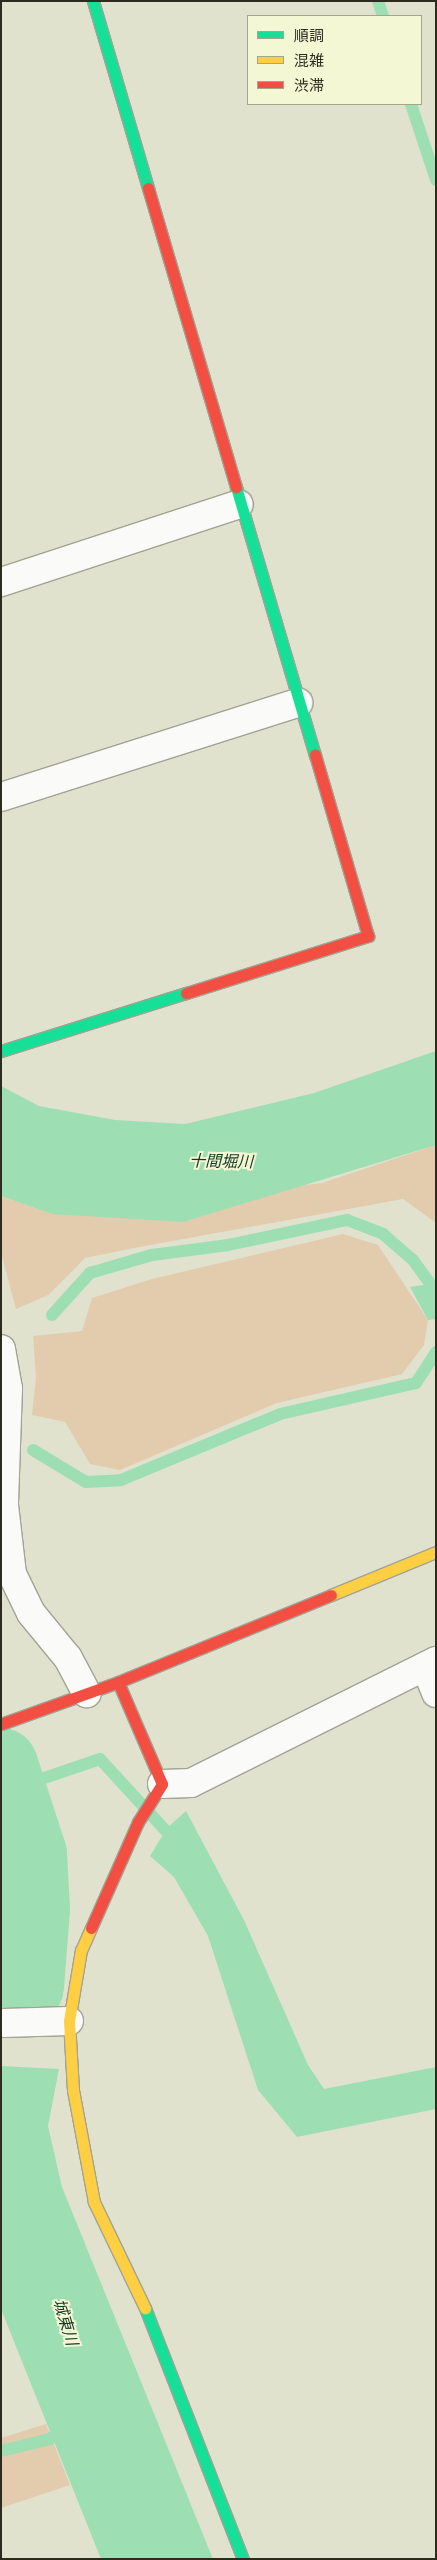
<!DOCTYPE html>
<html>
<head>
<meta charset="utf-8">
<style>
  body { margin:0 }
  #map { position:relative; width:437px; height:2560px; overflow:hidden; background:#e0e2ce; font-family:Barlow,"Noto Sans JP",sans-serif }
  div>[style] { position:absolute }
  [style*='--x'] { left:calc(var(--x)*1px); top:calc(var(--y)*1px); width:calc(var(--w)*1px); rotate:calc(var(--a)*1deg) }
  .green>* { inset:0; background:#e3ccad }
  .water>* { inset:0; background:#9edeb3 }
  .stream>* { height:12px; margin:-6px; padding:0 6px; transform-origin:6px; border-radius:6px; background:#9edeb3 }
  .river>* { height:74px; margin:-37px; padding:0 37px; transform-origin:37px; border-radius:37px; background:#9edeb3 }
  .roads { filter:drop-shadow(1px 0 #a1a393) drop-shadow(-1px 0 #a1a393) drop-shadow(0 1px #a1a393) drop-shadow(0 -1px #a1a393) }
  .street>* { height:28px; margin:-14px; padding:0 14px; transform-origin:14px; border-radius:14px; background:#fafbf8 }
  .fast>* { height:11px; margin:-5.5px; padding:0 5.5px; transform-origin:5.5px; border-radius:5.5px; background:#16e098 }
  .slow>* { height:11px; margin:-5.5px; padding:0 5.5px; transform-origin:5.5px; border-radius:5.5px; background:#ffcf43 }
  .jam>* { height:11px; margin:-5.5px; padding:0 5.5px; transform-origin:5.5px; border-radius:5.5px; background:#f24e42 }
  span { translate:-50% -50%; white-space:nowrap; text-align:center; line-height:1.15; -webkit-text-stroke:4px #f4f7d3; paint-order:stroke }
  .water-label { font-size:16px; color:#133a26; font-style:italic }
  .frame { position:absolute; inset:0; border:2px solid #2b2c1e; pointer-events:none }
  .legend { position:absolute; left:247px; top:15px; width:175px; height:90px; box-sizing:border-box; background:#f4f7d3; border:1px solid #a4a68b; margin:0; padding:6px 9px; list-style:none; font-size:15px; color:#2b2c1e }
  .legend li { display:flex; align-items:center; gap:10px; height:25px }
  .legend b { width:25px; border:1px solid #a4a68b }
</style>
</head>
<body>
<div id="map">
  <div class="green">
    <i style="clip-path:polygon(436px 1145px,436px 1223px,403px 1199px,134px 1248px,85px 1258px,48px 1295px,16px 1309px,1px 1253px,1px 1196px,52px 1214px,322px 1183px)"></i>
    <i style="clip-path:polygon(343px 1234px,378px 1245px,428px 1320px,424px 1345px,402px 1374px,277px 1403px,120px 1470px,90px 1464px,65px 1422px,32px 1415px,36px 1377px,33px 1336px,82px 1331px,92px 1298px,152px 1279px)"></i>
    <i style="clip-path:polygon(46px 2424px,70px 2485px,1px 2508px,1px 2438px)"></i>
  </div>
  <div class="water">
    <i style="clip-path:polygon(436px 1051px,436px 1145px,183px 1222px,52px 1214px,1px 1196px,1px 1086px,39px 1106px,115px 1120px,185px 1124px,314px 1093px)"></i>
    <i style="clip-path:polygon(436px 1283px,436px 1319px,428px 1320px,410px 1287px)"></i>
    <i style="clip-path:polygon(186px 1811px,244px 1920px,308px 2065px,324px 2089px,436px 2067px,436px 2109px,297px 2137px,258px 2090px,208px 1936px,174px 1877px,150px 1856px,167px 1828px)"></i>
    <i style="clip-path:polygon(1px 2066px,59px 2069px,48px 2126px,62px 2187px,213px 2559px,101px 2559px,1px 2309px)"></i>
  </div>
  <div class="stream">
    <i style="--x:378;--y:1;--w:16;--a:72"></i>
    <i style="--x:411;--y:104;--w:80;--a:71.8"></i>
    <i style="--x:52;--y:1315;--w:57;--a:-47.9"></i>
    <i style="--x:90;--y:1273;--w:65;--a:-16.2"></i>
    <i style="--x:152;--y:1255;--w:77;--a:-7.5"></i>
    <i style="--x:228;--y:1245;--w:122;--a:-11.9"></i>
    <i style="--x:347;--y:1220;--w:39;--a:21"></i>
    <i style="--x:383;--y:1234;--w:40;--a:41"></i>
    <i style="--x:413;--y:1260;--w:39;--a:54"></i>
    <i style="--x:33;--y:1450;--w:62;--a:31.1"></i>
    <i style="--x:86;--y:1482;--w:35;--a:-3"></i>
    <i style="--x:121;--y:1480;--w:172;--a:-22.5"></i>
    <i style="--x:280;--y:1414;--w:139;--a:-12.8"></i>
    <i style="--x:416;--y:1383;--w:37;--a:-57"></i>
    <i style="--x:12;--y:1789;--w:93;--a:-18.8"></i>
    <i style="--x:100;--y:1759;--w:113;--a:47.5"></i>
    <i style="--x:1;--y:2451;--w:50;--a:-13.8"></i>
    <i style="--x:50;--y:2439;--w:18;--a:-38"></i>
  </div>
  <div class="river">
    <i style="--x:1;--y:1765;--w:94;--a:72"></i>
    <i style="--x:30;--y:1854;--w:55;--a:86.9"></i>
    <i style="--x:33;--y:1909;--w:78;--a:94.4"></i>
  </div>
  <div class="roads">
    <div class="street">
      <i style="--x:1;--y:582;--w:250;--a:-18.1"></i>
      <i style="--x:1;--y:797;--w:312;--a:-17.6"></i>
      <i style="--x:1;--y:1349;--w:40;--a:80"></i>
      <i style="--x:8;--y:1388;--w:117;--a:92"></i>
      <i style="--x:4;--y:1505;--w:69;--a:83.4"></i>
      <i style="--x:12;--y:1574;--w:43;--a:64"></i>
      <i style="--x:31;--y:1613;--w:58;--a:50.6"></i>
      <i style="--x:68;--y:1658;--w:40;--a:62"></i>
      <i style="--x:426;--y:1668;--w:27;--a:68"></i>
      <i style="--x:162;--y:1784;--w:29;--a:-2"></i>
      <i style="--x:191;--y:1783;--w:274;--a:-26.5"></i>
      <i style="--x:4;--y:2023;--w:65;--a:-1.8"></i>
    </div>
    <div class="fast">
      <i style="--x:93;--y:1;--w:195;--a:73.6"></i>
      <i style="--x:236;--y:487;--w:279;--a:73.6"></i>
      <i style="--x:1;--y:1051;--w:194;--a:-17.4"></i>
      <i style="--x:145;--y:2308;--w:269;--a:68.7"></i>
    </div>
    <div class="slow">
      <i style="--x:331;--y:1595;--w:113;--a:-22.3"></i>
      <i style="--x:91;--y:1928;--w:24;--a:114"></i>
      <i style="--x:81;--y:1950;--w:72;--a:99.6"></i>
      <i style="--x:69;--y:2021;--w:69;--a:86.7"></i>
      <i style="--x:73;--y:2090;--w:114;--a:79.4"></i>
      <i style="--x:94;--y:2202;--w:118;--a:64.3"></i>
    </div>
    <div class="jam">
      <i style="--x:148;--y:188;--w:312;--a:73.6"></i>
      <i style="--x:186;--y:993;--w:191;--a:-17.4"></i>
      <i style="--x:368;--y:936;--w:189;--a:-106.3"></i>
      <i style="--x:1;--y:1724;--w:124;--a:-19.7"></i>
      <i style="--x:118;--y:1682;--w:230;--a:-22.2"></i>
      <i style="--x:91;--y:1928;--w:116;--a:-66.1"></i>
      <i style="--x:138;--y:1822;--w:45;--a:-57.7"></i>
      <i style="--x:162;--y:1784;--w:111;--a:-113.3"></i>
    </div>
  </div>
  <div class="water-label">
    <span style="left:221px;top:1161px;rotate:1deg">十間堀川</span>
    <span style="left:66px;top:2322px;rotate:73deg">城東川</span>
  </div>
  <div class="frame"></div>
  <ul class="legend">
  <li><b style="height:6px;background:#16e098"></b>順調</li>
  <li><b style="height:6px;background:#ffcf43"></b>混雑</li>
  <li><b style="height:6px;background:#f24e42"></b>渋滞</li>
  </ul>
</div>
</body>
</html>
